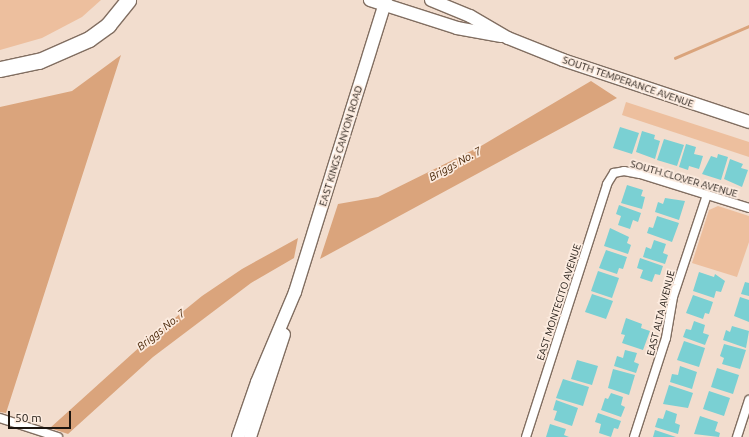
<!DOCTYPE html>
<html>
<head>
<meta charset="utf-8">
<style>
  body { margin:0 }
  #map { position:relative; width:749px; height:437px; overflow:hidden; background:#f2ddce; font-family:Ubuntu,sans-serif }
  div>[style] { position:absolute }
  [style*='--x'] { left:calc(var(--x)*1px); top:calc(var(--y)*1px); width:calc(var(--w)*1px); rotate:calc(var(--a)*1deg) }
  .green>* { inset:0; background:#edbf9e }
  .water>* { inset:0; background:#daa47c }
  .stream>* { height:2.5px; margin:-1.25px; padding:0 1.25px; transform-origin:1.25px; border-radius:1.25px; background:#daa47c }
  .building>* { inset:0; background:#7ad0d3 }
  .roads { filter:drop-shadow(1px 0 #816e61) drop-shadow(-1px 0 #816e61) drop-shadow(0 1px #816e61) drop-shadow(0 -1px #816e61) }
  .street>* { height:8px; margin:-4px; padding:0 4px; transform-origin:4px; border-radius:4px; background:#fff }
  .secondary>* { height:12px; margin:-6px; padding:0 6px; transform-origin:6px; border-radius:6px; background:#fff }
  .highway>* { height:15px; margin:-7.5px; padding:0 7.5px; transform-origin:7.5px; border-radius:7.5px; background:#fff }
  span { translate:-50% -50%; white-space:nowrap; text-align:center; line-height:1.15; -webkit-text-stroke:3.5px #fcebdf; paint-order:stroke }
  .street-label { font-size:10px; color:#1c150f }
  .water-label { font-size:11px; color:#472405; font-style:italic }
  .scale { position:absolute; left:8px; top:411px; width:63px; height:18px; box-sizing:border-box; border:2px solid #1c150f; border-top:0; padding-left:5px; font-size:12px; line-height:14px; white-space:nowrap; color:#1c150f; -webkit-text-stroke:3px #fcebdf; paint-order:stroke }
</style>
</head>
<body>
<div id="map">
  <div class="green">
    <i style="clip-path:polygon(0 0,101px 0,82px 17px,42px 38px,0 50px)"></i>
    <i style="clip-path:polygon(626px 102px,749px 142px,749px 157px,622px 115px)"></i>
    <i style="clip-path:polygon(718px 206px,749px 216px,749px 242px,737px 277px,692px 263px,709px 210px)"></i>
  </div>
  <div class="water">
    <i style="clip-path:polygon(121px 55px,6px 413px,0 412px,0 107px,72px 91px)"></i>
    <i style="clip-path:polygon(591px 81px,617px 98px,320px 259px,338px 204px,378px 197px,481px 146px)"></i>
    <i style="clip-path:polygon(298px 238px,294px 258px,251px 283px,153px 357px,68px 434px,50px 428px,143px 344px,202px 296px,242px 269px)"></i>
  </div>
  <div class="stream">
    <i style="--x:675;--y:58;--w:81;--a:-23.4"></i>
  </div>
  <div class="building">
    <i style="clip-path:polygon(620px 127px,639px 133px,632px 154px,613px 148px)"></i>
    <i style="clip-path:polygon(642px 131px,655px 135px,654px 139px,660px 141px,655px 159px,636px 152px)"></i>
    <i style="clip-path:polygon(664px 139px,684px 145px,677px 166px,657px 160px)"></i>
    <i style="clip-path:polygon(686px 144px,696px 147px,694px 154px,703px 156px,699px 169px,689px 166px,688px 170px,679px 167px)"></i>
    <i style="clip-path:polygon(718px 154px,728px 157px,721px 180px,702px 174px,711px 156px,717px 158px)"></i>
    <i style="clip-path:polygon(730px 159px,743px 164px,741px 168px,748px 170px,742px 187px,724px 179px)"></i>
    <i style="clip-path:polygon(627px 185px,643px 190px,641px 196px,645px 197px,642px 209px,621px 203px)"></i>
    <i style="clip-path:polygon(665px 198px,685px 201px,679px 220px,655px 212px,658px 202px,663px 204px)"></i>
    <i style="clip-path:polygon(619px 205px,641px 213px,638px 222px,633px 220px,630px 229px,618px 225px,621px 216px,616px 214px)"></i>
    <i style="clip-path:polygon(657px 216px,679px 223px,672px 242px,647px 233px,649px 227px,653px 228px)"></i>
    <i style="clip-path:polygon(610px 228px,629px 237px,627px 243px,631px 245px,628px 254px,604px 246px)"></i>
    <i style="clip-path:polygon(654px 240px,666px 244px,663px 253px,668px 255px,665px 264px,643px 257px,646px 247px,651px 249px)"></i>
    <i style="clip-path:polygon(606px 250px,627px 257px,623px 269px,619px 268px,617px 274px,599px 268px)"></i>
    <i style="clip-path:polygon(640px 258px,663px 266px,660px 275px,655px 274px,652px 282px,640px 278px,643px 270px,637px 268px)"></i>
    <i style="clip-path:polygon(598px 271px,619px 278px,612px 298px,591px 291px)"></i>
    <i style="clip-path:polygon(699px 272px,714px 277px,715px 274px,725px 281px,721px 292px,716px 291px,714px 298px,693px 291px)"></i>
    <i style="clip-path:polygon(745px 282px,749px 283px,749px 296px,741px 294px)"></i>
    <i style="clip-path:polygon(592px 294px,613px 301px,606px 319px,585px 312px)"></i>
    <i style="clip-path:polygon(693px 295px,713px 302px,709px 314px,705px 313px,703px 319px,686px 313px)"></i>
    <i style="clip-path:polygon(740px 297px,749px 300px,749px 322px,734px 316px)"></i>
    <i style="clip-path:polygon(626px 318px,642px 324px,641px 328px,650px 331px,643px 350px,622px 343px,625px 335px,621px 334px)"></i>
    <i style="clip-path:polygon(694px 321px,705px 325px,703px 333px,709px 335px,705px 345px,683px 337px,686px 329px,691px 330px)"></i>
    <i style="clip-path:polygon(732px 326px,749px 331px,746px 348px,723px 340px,726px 330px,730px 332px)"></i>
    <i style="clip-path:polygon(684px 341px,705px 348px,699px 367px,677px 360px)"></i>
    <i style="clip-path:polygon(724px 344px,746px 350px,740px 369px,722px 364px,724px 358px,720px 356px)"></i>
    <i style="clip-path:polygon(625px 350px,637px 353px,634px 362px,639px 364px,636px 373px,614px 366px,617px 356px,623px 358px)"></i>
    <i style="clip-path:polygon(577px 360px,598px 366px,592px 385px,571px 379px)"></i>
    <i style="clip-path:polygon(680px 366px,697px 372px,692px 389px,670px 382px,672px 374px,678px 375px)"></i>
    <i style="clip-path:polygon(717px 368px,739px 375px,733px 394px,711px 387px)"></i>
    <i style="clip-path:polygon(613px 369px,635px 375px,629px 395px,608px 388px)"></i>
    <i style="clip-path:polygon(563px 379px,589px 387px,583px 406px,556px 398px)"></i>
    <i style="clip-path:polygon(669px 385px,693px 393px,688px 408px,663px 404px)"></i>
    <i style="clip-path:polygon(709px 391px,730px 398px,724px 416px,703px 409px)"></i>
    <i style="clip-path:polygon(611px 393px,623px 397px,621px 405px,625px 407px,621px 417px,601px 410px,605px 398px,608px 399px)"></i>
    <i style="clip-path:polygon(556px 400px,578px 408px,572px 426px,554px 420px,557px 411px,553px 410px)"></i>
    <i style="clip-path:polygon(666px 410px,677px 414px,675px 423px,680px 425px,678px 434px,655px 427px,658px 418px,663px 419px)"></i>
    <i style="clip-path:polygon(598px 413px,621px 421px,618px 429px,614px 428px,611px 437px,599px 433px,601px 424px,595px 422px)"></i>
    <i style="clip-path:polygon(700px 416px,718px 422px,715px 431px,720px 433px,719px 437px,694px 434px)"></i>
    <i style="clip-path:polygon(550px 424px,566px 429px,564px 435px,569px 437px,546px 437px)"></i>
    <i style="clip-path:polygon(655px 430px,676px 437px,653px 437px)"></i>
  </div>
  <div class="roads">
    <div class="street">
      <i style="--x:0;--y:418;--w:61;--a:18.1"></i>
      <i style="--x:526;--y:437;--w:266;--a:-72.2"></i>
      <i style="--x:607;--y:184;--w:13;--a:-58"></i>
      <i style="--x:614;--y:173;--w:10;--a:-11"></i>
      <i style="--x:624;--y:171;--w:16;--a:11"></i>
      <i style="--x:640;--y:174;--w:114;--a:17.3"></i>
      <i style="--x:634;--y:437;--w:104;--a:-72.1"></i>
      <i style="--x:666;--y:338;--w:42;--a:-80.3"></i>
      <i style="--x:673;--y:297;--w:108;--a:-71.6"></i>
      <i style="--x:737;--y:437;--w:39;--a:-72"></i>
    </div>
    <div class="secondary">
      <i style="--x:370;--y:0;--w:91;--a:17.8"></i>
      <i style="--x:457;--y:28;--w:45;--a:10.3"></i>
      <i style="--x:431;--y:0;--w:42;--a:22.3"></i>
      <i style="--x:470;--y:16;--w:44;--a:30.1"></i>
      <i style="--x:508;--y:38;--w:59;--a:21.8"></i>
      <i style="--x:563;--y:60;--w:196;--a:18.4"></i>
      <i style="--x:238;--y:437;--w:58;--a:-70.9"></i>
      <i style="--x:257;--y:382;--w:98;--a:-67.1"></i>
      <i style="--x:295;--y:292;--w:306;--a:-72.7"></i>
      <i style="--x:250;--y:437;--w:108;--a:-71.7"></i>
    </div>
    <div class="highway">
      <i style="--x:0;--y:69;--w:40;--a:-12"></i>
      <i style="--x:39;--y:61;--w:55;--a:-23.7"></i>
      <i style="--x:89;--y:39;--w:24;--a:-36"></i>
      <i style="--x:108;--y:25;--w:32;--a:-51"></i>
    </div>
  </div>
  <div class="street-label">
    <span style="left:628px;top:82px;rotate:19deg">SOUTH TEMPERANCE AVENUE</span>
    <span style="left:341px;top:146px;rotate:-73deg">EAST KINGS CANYON ROAD</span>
    <span style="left:684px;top:179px;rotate:16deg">SOUTH CLOVER AVENUE</span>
    <span style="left:559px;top:302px;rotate:-72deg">EAST MONTECITO AVENUE</span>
    <span style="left:661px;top:313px;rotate:-76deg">EAST ALTA AVENUE</span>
  </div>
  <div class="water-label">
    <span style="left:455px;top:164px;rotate:-29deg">Briggs No. 7</span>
    <span style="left:161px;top:330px;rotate:-39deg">Briggs No. 7</span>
  </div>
  <div class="scale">50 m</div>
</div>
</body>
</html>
